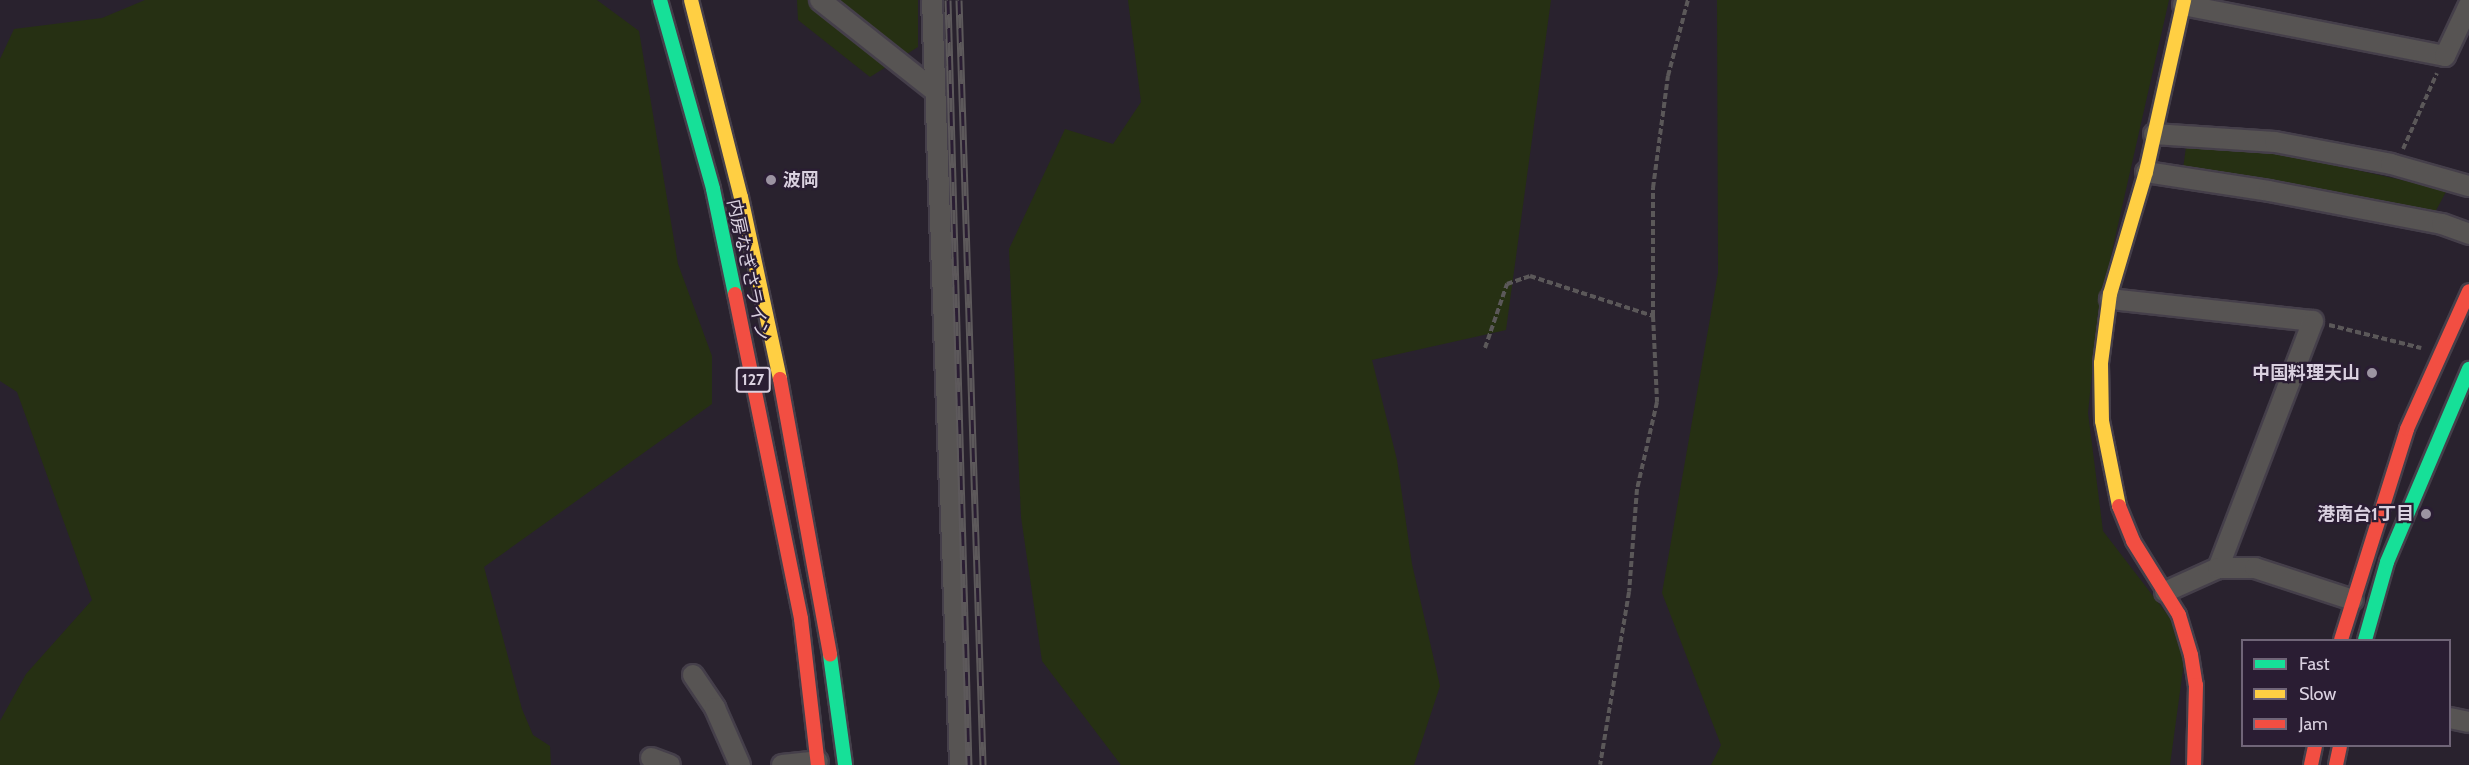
<!DOCTYPE html>
<html>
<head>
<meta charset="utf-8">
<style>
  body { margin:0 }
  #map { position:relative; width:2469px; height:765px; overflow:hidden; background:#29222e; font-family:Cabin,"Noto Sans JP",sans-serif }
  div>[style] { position:absolute }
  [style*='--x'] { left:calc(var(--x)*1px); top:calc(var(--y)*1px); width:calc(var(--w)*1px); rotate:calc(var(--a)*1deg) }
  .green>* { inset:0; background:#263013 }
  .path>* { height:4px; margin-top:-2px; transform-origin:0; background:repeating-linear-gradient(90deg,#5b5859 0 6px,transparent 0 9px) }
  .roads { filter:drop-shadow(2px 0 #453f4a) drop-shadow(-2px 0 #453f4a) drop-shadow(0 2px #453f4a) drop-shadow(0 -2px #453f4a) }
  .street>* { height:20px; margin:-10px; padding:0 10px; transform-origin:10px; border-radius:10px; background:#575453 }
  .fast>* { height:14px; margin:-7px; padding:0 7px; transform-origin:7px; border-radius:7px; background:#16e098 }
  .slow>* { height:14px; margin:-7px; padding:0 7px; transform-origin:7px; border-radius:7px; background:#ffcf43 }
  .jam>* { height:14px; margin:-7px; padding:0 7px; transform-origin:7px; border-radius:7px; background:#f24e42 }
  .rail>* { height:7px; margin-top:-3.5px; transform-origin:0; background:repeating-linear-gradient(90deg,#2a1d33 0 14px,#5d595b 0 28px); box-sizing:border-box; border-block:2px solid #5d595b }
  .dots>* { width:16px; height:16px; translate:-50% -50%; box-sizing:border-box; border:3px solid #2a1d33; border-radius:50% }
  span { translate:-50% -50%; white-space:nowrap; text-align:center; line-height:1.15; -webkit-text-stroke:4.5px #2a1d33; paint-order:stroke }
  .shield-label span { padding:2px 4px; background:#2a1d33; border:2px solid; border-radius:4px; -webkit-text-stroke-width:0 }
  .shield-label { font-size:16px; color:#dad1e0; font-weight:700 }
  .poi-label { font-size:18px; color:#dad1e0; font-weight:700 }
  .left { translate:0 -50%; text-align:left }
  .right { translate:-100% -50%; text-align:right }
  .street-label { font-size:18px; color:#dad1e0 }
  .legend { position:absolute; left:2241px; top:639px; width:210px; height:108px; box-sizing:border-box; background:#2a1d33; border:2px solid #706578; margin:0; padding:8px 10px; list-style:none; font-size:18px; color:#dad1e0 }
  .legend li { display:flex; align-items:center; gap:12px; height:30px }
  .legend b { width:30px; border:2px solid #706578 }
</style>
</head>
<body>
<div id="map">
  <div class="green">
    <i style="clip-path:polygon(145px 0,597px 0,639px 31px,678px 264px,712px 356px,712px 404px,484px 567px,522px 709px,533px 735px,550px 746px,551px 765px,0 765px,0 721px,26px 674px,92px 600px,17px 392px,0 381px,0 59px,14px 29px,102px 18px)"></i>
    <i style="clip-path:polygon(797px 0,918px 0,918px 47px,870px 77px,798px 20px)"></i>
    <i style="clip-path:polygon(1128px 0,1551px 0,1506px 330px,1372px 360px,1397px 460px,1412px 564px,1440px 686px,1414px 765px,1121px 765px,1042px 661px,1021px 517px,1009px 249px,1065px 129px,1113px 144px,1141px 102px)"></i>
    <i style="clip-path:polygon(1717px 0,2169px 0,2098px 313px,2088px 413px,2103px 531px,2187px 640px,2170px 765px,1711px 765px,1721px 745px,1662px 593px,1718px 273px)"></i>
    <i style="clip-path:polygon(2191px 145px,2279px 153px,2447px 190px,2433px 216px,2183px 169px,2186px 147px)"></i>
  </div>
  <div class="path">
    <i style="--x:2403;--y:149;--w:83;--a:-65.9"></i>
    <i style="--x:1653;--y:316;--w:128;--a:-90"></i>
    <i style="--x:1653;--y:188;--w:113;--a:-82.4"></i>
    <i style="--x:1668;--y:76;--w:79;--a:-75.3"></i>
    <i style="--x:2329;--y:325;--w:95;--a:14"></i>
    <i style="--x:1485;--y:348;--w:68;--a:-71"></i>
    <i style="--x:1507;--y:284;--w:24;--a:-19"></i>
    <i style="--x:1530;--y:276;--w:129;--a:18"></i>
    <i style="--x:1653;--y:316;--w:86;--a:87.3"></i>
    <i style="--x:1657;--y:402;--w:89;--a:102.9"></i>
    <i style="--x:1637;--y:489;--w:103;--a:94.4"></i>
    <i style="--x:1629;--y:592;--w:175;--a:99.5"></i>
  </div>
  <div class="roads">
    <div class="street">
      <i style="--x:820;--y:0;--w:147;--a:38.4"></i>
      <i style="--x:932;--y:0;--w:766;--a:87.9"></i>
      <i style="--x:2183;--y:5;--w:267;--a:11"></i>
      <i style="--x:2445;--y:56;--w:56;--a:-64.8"></i>
      <i style="--x:2154;--y:134;--w:121;--a:3.8"></i>
      <i style="--x:2275;--y:142;--w:118;--a:10.7"></i>
      <i style="--x:2391;--y:164;--w:81;--a:15.8"></i>
      <i style="--x:2146;--y:172;--w:124;--a:8.8"></i>
      <i style="--x:2269;--y:191;--w:176;--a:10.8"></i>
      <i style="--x:2442;--y:224;--w:29;--a:20"></i>
      <i style="--x:2110;--y:299;--w:204;--a:6.2"></i>
      <i style="--x:2313;--y:321;--w:265;--a:111"></i>
      <i style="--x:2165;--y:592;--w:58;--a:-24.4"></i>
      <i style="--x:2218;--y:568;--w:37;--a:0"></i>
      <i style="--x:2255;--y:568;--w:103;--a:18.1"></i>
      <i style="--x:693;--y:675;--w:40;--a:56"></i>
      <i style="--x:715;--y:708;--w:62;--a:66.3"></i>
      <i style="--x:2450;--y:718;--w:19;--a:12"></i>
      <i style="--x:651;--y:758;--w:20;--a:20"></i>
      <i style="--x:782;--y:765;--w:36;--a:-6"></i>
    </div>
    <div class="fast">
      <i style="--x:660;--y:0;--w:196;--a:74.3"></i>
      <i style="--x:713;--y:189;--w:107;--a:78.2"></i>
      <i style="--x:2365;--y:640;--w:81;--a:-74.2"></i>
      <i style="--x:2387;--y:562;--w:210;--a:-67"></i>
      <i style="--x:830;--y:655;--w:111;--a:82.2"></i>
    </div>
    <div class="slow">
      <i style="--x:691;--y:0;--w:203;--a:75.8"></i>
      <i style="--x:741;--y:197;--w:186;--a:77.9"></i>
      <i style="--x:2119;--y:506;--w:87;--a:-101.3"></i>
      <i style="--x:2102;--y:421;--w:58;--a:-91"></i>
      <i style="--x:2101;--y:363;--w:70;--a:-82.6"></i>
      <i style="--x:2110;--y:294;--w:127;--a:-73.6"></i>
      <i style="--x:2146;--y:172;--w:176;--a:-77.5"></i>
    </div>
    <div class="jam">
      <i style="--x:735;--y:294;--w:332;--a:78.5"></i>
      <i style="--x:801;--y:619;--w:147;--a:83.4"></i>
      <i style="--x:780;--y:379;--w:280;--a:79.7"></i>
      <i style="--x:2119;--y:506;--w:38;--a:68"></i>
      <i style="--x:2133;--y:541;--w:87;--a:58.1"></i>
      <i style="--x:2179;--y:615;--w:42;--a:73.3"></i>
      <i style="--x:2191;--y:655;--w:30;--a:81"></i>
      <i style="--x:2196;--y:685;--w:80;--a:91.4"></i>
      <i style="--x:2341;--y:640;--w:221;--a:-72.6"></i>
      <i style="--x:2407;--y:429;--w:151;--a:-65.8"></i>
      <i style="--x:2311;--y:765;--w:19;--a:-78"></i>
      <i style="--x:2336;--y:765;--w:19;--a:-78"></i>
    </div>
  </div>
  <div class="rail">
    <i style="--x:948;--y:0;--w:765;--a:88.43"></i>
    <i style="--x:959;--y:0;--w:765;--a:88.2"></i>
  </div>
  <div class="dots">
    <i style="left:771px;top:180px;background:#9c94a2"></i>
    <i style="left:2372px;top:373px;background:#9c94a2"></i>
    <i style="left:2426px;top:514px;background:#9c94a2"></i>
  </div>
  <div class="shield-label">
    <span style="left:753px;top:380px">127</span>
  </div>
  <div class="poi-label">
    <span class="left" style="left:783px;top:180px">波岡</span>
    <span class="right" style="left:2360px;top:373px">中国料理天山</span>
    <span class="right" style="left:2414px;top:514px">港南台1丁目</span>
  </div>
  <div class="street-label">
    <span style="left:748px;top:270px;rotate:78deg">内房なぎさライン</span>
  </div>
  <ul class="legend">
  <li><b style="height:8px;background:#16e098"></b>Fast</li>
  <li><b style="height:8px;background:#ffcf43"></b>Slow</li>
  <li><b style="height:8px;background:#f24e42"></b>Jam</li>
  </ul>
</div>
</body>
</html>
